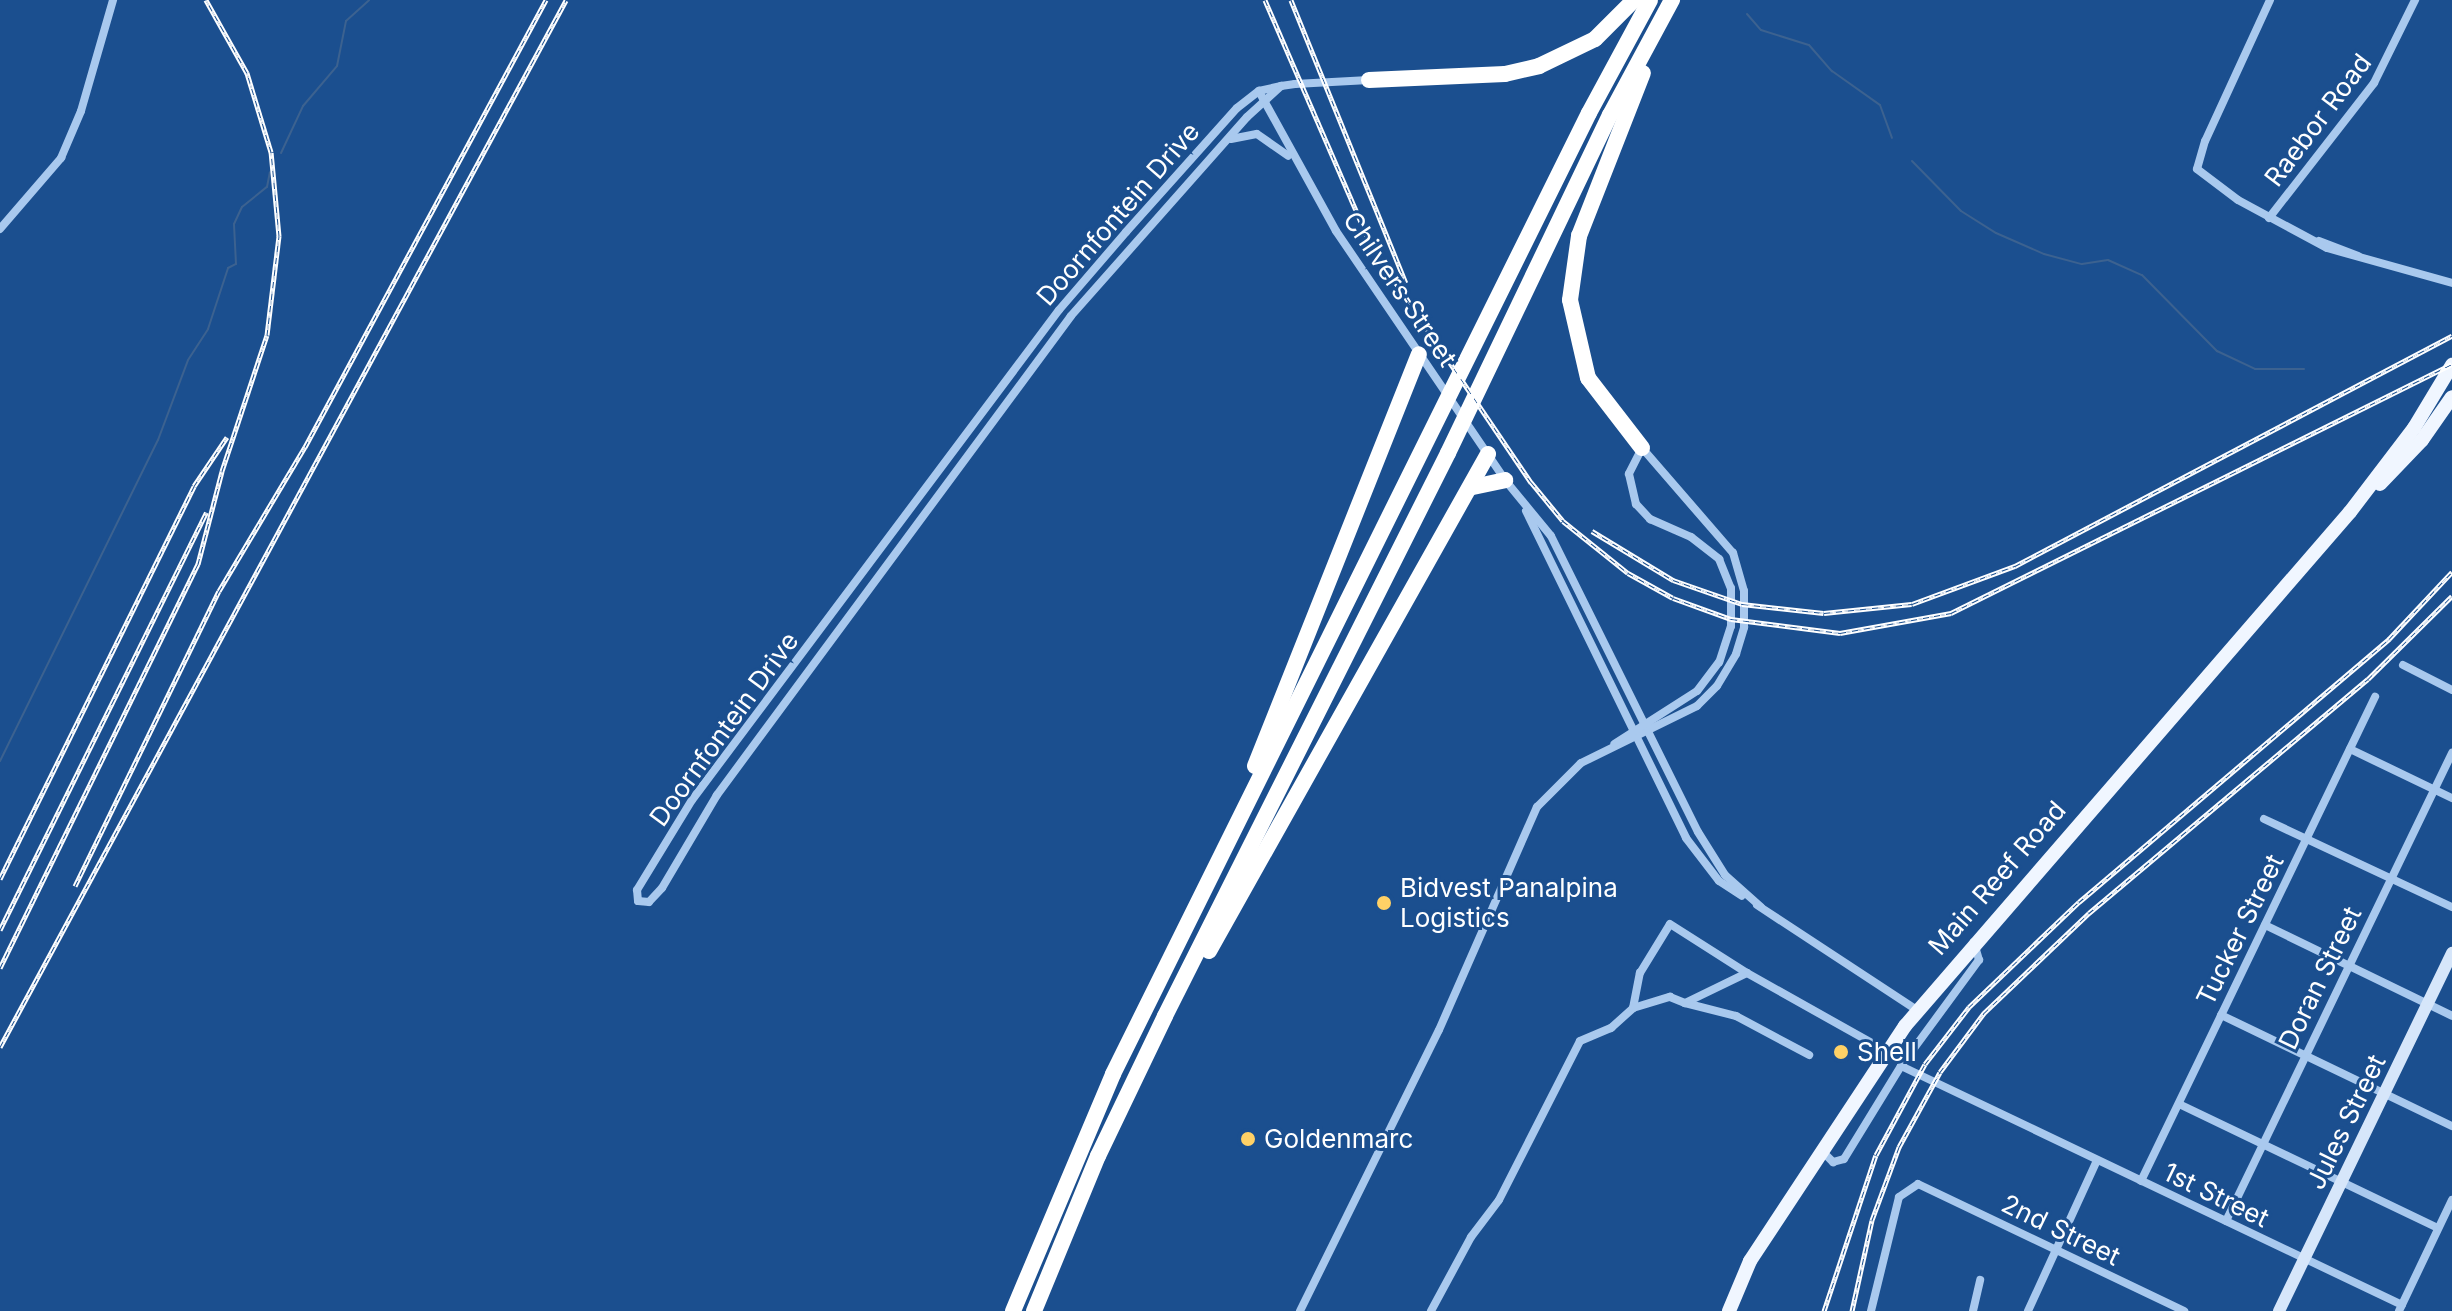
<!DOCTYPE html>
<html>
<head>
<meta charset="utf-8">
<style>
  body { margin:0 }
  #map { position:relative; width:2452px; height:1311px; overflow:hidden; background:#1b4f8f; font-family:Inter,sans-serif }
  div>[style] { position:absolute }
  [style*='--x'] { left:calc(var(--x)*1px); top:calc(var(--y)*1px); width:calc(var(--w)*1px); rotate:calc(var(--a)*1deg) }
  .stream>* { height:2px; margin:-1px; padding:0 1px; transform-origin:1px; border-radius:1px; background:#3c6290 }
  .street>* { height:8px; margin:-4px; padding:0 4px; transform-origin:4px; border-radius:4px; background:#a9c9ee }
  .secondary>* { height:12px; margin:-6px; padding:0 6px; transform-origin:6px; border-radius:6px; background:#d6e6fa }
  .primary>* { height:14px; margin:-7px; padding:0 7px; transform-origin:7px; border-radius:7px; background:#f0f6ff }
  .highway>* { height:16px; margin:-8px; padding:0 8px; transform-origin:8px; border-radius:8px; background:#fff }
  .rail>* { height:5px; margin-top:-2.5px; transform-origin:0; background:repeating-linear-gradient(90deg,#1b4f8f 0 6px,#fff 0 12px); box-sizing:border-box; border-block:2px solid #fff }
  .dots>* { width:22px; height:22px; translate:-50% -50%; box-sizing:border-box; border:4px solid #1b4f8f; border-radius:50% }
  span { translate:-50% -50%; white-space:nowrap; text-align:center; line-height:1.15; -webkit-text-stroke:6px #1b4f8f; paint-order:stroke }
  .street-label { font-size:26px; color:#fff }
  .poi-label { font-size:26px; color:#fff }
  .left { translate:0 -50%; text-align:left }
</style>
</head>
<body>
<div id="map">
  <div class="stream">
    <i style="--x:1747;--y:14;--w:21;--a:49"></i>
    <i style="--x:1761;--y:30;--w:50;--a:17.4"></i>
    <i style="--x:1809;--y:45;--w:35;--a:49"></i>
    <i style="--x:1832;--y:71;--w:59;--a:35.3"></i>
    <i style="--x:1880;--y:105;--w:35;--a:70"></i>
    <i style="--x:281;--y:153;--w:52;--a:-64.9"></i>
    <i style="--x:303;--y:106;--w:52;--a:-49.6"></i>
    <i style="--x:337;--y:66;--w:46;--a:-78.7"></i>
    <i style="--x:346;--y:21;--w:31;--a:-42"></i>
    <i style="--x:1912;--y:161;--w:70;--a:45.6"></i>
    <i style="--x:1961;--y:211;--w:41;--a:32.2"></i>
    <i style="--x:1996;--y:233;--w:52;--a:23.6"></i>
    <i style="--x:2044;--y:254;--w:39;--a:15"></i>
    <i style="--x:2082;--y:264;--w:26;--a:-9"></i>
    <i style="--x:2108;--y:260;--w:37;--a:24"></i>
    <i style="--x:2142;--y:275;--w:107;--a:45.4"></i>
    <i style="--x:2217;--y:351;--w:42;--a:25.3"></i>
    <i style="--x:2255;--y:369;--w:49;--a:0"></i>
    <i style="--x:0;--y:761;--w:358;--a:-63.8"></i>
    <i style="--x:158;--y:440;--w:85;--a:-69.4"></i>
    <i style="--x:188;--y:360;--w:37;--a:-57"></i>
    <i style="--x:208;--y:329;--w:64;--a:-71.8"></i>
    <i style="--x:228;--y:268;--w:9;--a:-27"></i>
    <i style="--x:236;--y:264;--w:40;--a:-92.9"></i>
    <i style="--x:234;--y:224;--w:19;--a:-65"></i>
    <i style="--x:242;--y:207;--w:32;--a:-39"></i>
    <i style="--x:267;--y:187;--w:15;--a:-79"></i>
  </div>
  <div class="street">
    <i style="--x:2270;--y:0;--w:155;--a:114.7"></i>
    <i style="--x:2205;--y:141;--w:29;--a:106"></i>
    <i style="--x:2197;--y:169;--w:51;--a:37.1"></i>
    <i style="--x:2238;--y:200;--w:101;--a:28.3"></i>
    <i style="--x:2327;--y:248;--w:130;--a:15.6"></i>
    <i style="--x:1281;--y:86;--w:46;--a:137.6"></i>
    <i style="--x:1247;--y:117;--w:266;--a:131.5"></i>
    <i style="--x:1071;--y:316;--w:596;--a:126.47"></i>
    <i style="--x:717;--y:795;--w:108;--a:120.6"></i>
    <i style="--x:662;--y:888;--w:19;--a:133"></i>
    <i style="--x:649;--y:902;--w:11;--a:-175"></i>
    <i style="--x:638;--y:901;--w:11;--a:-95"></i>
    <i style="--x:637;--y:890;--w:105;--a:-58.6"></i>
    <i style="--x:692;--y:800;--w:612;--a:-53.17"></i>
    <i style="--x:1059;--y:310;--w:103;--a:-49.3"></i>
    <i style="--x:1126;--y:232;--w:166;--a:-48.2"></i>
    <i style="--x:1237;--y:108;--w:28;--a:-38"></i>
    <i style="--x:1259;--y:91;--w:23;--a:-13"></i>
    <i style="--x:1281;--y:86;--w:14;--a:-8"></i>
    <i style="--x:1295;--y:84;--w:74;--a:-3.1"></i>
    <i style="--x:1261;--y:95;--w:155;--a:61.1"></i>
    <i style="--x:1336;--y:231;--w:301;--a:55.8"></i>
    <i style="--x:1505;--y:480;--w:72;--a:50.6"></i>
    <i style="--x:1551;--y:536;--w:330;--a:63.6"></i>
    <i style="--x:1698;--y:832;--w:51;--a:57.9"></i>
    <i style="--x:1725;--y:875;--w:48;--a:41.6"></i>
    <i style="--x:1231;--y:139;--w:26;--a:-11"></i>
    <i style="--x:1257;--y:134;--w:38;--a:35"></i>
    <i style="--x:2269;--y:218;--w:171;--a:-52.1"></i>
    <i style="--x:2374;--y:83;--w:93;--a:-63.7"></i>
    <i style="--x:0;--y:229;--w:94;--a:-49.3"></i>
    <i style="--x:61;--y:158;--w:51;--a:-66.9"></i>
    <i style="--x:81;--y:111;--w:116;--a:-73.9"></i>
    <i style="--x:2319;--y:241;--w:42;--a:21"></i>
    <i style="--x:1526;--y:511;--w:364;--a:63.9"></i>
    <i style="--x:1686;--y:838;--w:54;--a:52.5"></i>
    <i style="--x:1719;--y:881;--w:27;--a:33"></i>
    <i style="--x:2403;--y:665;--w:55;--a:27"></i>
    <i style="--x:2350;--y:749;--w:113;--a:25.7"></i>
    <i style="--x:2264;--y:819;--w:208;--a:25.1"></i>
    <i style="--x:1757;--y:905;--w:191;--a:33.3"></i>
    <i style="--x:2265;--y:925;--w:208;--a:25.9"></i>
    <i style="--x:1685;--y:1003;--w:53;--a:14.3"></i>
    <i style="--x:1736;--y:1016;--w:83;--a:28.1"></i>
    <i style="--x:1633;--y:1008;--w:36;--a:-79"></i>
    <i style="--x:1640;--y:973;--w:57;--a:-58.5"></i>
    <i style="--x:1670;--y:924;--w:91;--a:32.5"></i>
    <i style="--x:2221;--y:1015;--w:256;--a:25.7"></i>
    <i style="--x:1901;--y:1066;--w:555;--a:25.5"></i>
    <i style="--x:2179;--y:1104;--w:287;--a:25.6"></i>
    <i style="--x:1822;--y:1151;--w:16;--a:45"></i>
    <i style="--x:1833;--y:1162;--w:11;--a:-15"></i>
    <i style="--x:1844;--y:1159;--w:109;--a:-58.5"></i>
    <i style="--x:1901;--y:1066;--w:132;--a:-53.7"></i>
    <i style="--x:1979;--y:960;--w:19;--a:-106"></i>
    <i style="--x:2141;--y:1181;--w:538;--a:-64.2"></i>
    <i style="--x:2226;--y:1221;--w:520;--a:-64.22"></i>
    <i style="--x:1300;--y:1311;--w:313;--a:-63.7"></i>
    <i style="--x:1439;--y:1030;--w:244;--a:-66.3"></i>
    <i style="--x:1537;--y:807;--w:62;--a:-45"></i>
    <i style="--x:1581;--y:763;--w:129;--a:-26.2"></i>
    <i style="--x:1697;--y:706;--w:28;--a:-45"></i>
    <i style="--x:1717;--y:686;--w:37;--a:-59"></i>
    <i style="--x:1736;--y:654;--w:28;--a:-73"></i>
    <i style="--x:1744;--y:627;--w:36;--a:-90"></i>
    <i style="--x:1744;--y:591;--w:40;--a:-106"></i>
    <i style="--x:1733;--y:553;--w:139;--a:-130.9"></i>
    <i style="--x:1642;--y:448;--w:29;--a:117"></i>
    <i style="--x:1629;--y:474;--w:31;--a:77"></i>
    <i style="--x:1636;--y:504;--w:21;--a:47"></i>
    <i style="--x:1650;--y:519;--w:45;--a:23.7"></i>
    <i style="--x:1691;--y:537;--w:36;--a:38"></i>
    <i style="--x:1719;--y:559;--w:31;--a:68"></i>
    <i style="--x:1731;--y:588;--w:38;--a:90"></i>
    <i style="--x:1731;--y:626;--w:38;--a:108"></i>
    <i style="--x:1719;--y:662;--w:36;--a:127"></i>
    <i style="--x:1697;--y:691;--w:98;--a:147.4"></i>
    <i style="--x:1431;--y:1311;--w:84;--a:-61.6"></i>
    <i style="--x:1471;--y:1237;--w:46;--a:-52.9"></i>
    <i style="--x:1499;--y:1200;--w:178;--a:-63"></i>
    <i style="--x:1580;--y:1041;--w:34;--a:-23"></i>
    <i style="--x:1611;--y:1028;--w:30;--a:-42"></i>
    <i style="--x:1633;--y:1008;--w:39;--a:-17"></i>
    <i style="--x:1670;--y:997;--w:16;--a:22"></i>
    <i style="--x:1685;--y:1003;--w:69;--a:-25.8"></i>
    <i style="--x:1747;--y:973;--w:159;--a:29.3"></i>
    <i style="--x:1871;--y:1311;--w:117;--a:-76.2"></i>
    <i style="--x:1899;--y:1197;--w:23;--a:-34"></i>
    <i style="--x:1918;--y:1184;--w:295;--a:25.5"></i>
    <i style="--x:1973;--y:1311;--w:32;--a:-77"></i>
    <i style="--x:2028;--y:1311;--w:166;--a:-65.4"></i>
    <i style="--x:2399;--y:1311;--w:123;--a:-64.5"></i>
  </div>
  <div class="secondary">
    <i style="--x:2279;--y:1311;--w:398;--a:-64.2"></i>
  </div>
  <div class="primary">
    <i style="--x:2380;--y:484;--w:61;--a:-46.3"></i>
    <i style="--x:2422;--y:440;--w:52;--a:-55.1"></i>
    <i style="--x:1729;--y:1311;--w:54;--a:-67.2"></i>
    <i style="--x:1750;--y:1261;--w:282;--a:-56.6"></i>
    <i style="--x:1905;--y:1026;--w:680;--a:-49.12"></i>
    <i style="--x:2350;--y:512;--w:106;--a:-52.7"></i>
    <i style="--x:2414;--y:428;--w:74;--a:-58.9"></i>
  </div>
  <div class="highway">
    <i style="--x:1369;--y:80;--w:136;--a:-2.5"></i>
    <i style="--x:1505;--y:74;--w:35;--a:-13"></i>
    <i style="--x:1539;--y:66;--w:62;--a:-25.7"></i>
    <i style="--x:1595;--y:39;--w:55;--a:-45"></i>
    <i style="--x:1642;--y:448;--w:88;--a:-127.6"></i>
    <i style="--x:1588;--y:378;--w:80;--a:-103"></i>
    <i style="--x:1570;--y:300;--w:65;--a:-82"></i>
    <i style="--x:1579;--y:236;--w:175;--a:-68.6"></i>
    <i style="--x:1473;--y:487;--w:33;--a:-12"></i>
    <i style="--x:1255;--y:766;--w:443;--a:-68.3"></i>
    <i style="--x:1209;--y:951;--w:570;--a:-60.69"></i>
    <i style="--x:1013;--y:1311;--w:257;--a:-67.1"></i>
    <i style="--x:1113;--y:1074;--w:1072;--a:-63.65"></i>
    <i style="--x:1589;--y:113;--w:128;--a:-61.6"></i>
    <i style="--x:1034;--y:1311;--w:168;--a:-67.6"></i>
    <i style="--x:1098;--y:1156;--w:155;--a:-64.4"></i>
    <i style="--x:1165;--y:1016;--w:630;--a:-63.31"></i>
    <i style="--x:1448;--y:453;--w:375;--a:-64.4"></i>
    <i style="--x:1610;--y:115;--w:131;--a:-61.7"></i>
  </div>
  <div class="rail">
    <i style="--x:1265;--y:0;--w:271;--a:66.6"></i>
    <i style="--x:1373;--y:249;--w:282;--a:55.9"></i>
    <i style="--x:1531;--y:482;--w:50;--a:50.6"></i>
    <i style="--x:1563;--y:521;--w:83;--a:38.7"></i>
    <i style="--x:1628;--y:573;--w:51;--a:29.1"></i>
    <i style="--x:1673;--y:598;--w:62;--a:19.9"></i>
    <i style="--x:1731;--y:619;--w:110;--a:7.3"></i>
    <i style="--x:1840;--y:633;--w:113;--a:-10.2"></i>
    <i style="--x:1951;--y:613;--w:559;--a:-26.43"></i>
    <i style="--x:1291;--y:0;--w:305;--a:67.9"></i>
    <i style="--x:1592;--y:531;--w:95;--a:31.2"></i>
    <i style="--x:1673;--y:580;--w:73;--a:19.2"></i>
    <i style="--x:1742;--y:604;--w:82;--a:6.3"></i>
    <i style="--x:1824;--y:613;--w:88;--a:-5.8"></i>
    <i style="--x:1912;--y:604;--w:110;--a:-20.3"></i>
    <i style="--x:2015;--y:566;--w:494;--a:-27.8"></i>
    <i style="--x:0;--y:879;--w:438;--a:-63.7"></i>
    <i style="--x:194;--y:486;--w:59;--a:-56"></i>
    <i style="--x:75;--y:886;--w:328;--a:-64"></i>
    <i style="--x:219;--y:591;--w:168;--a:-59.2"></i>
    <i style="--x:305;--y:447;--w:508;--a:-61.67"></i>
    <i style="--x:0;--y:930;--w:466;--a:-63.7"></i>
    <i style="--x:0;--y:968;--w:450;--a:-63.9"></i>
    <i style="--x:198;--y:564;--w:96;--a:-75.5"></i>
    <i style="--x:222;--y:471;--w:143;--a:-71.7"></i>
    <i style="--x:267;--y:335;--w:100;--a:-83.1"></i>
    <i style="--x:279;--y:236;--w:84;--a:-95.4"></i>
    <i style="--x:271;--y:152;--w:83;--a:-106.9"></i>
    <i style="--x:247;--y:73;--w:84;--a:-119.3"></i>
    <i style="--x:0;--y:1047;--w:1190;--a:-61.6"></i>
    <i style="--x:1824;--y:1311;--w:164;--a:-71.6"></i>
    <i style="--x:1876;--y:1155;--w:103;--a:-61.7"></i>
    <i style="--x:1925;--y:1064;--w:72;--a:-52.3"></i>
    <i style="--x:1969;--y:1007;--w:152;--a:-43.7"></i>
    <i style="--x:2079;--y:902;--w:407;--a:-40.3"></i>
    <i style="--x:2389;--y:639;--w:92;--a:-46.8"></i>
    <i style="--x:1852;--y:1311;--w:93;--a:-77.6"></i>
    <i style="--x:1872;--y:1220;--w:78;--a:-69.7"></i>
    <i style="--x:1899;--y:1147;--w:85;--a:-61.3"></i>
    <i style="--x:1940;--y:1072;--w:74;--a:-53.3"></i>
    <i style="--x:1984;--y:1013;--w:145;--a:-43.6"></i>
    <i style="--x:2089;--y:913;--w:364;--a:-40"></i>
    <i style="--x:2368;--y:679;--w:118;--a:-44.7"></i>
  </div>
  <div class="dots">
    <i style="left:1384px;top:903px;background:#ffd166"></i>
    <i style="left:1841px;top:1052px;background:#ffd166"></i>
    <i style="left:1248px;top:1139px;background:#ffd166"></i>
  </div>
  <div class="street-label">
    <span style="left:2318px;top:120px;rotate:-53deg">Raebor Road</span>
    <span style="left:1118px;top:214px;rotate:-49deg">Doornfontein Drive</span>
    <span style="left:1400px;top:289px;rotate:56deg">Chilvers Street</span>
    <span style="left:724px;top:729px;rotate:-54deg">Doornfontein Drive</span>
    <span style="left:1997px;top:878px;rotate:-49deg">Main Reef Road</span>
    <span style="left:2240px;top:930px;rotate:-64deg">Tucker Street</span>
    <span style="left:2320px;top:978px;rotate:-64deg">Doran Street</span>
    <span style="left:2346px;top:1122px;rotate:-64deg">Jules Street</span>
    <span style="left:2216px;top:1195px;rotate:26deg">1st Street</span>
    <span style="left:2061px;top:1230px;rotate:26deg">2nd Street</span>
  </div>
  <div class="poi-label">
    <span class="left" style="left:1400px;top:903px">Bidvest Panalpina<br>Logistics</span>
    <span class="left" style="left:1857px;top:1052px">Shell</span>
    <span class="left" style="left:1264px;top:1139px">Goldenmarc</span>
  </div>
</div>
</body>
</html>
